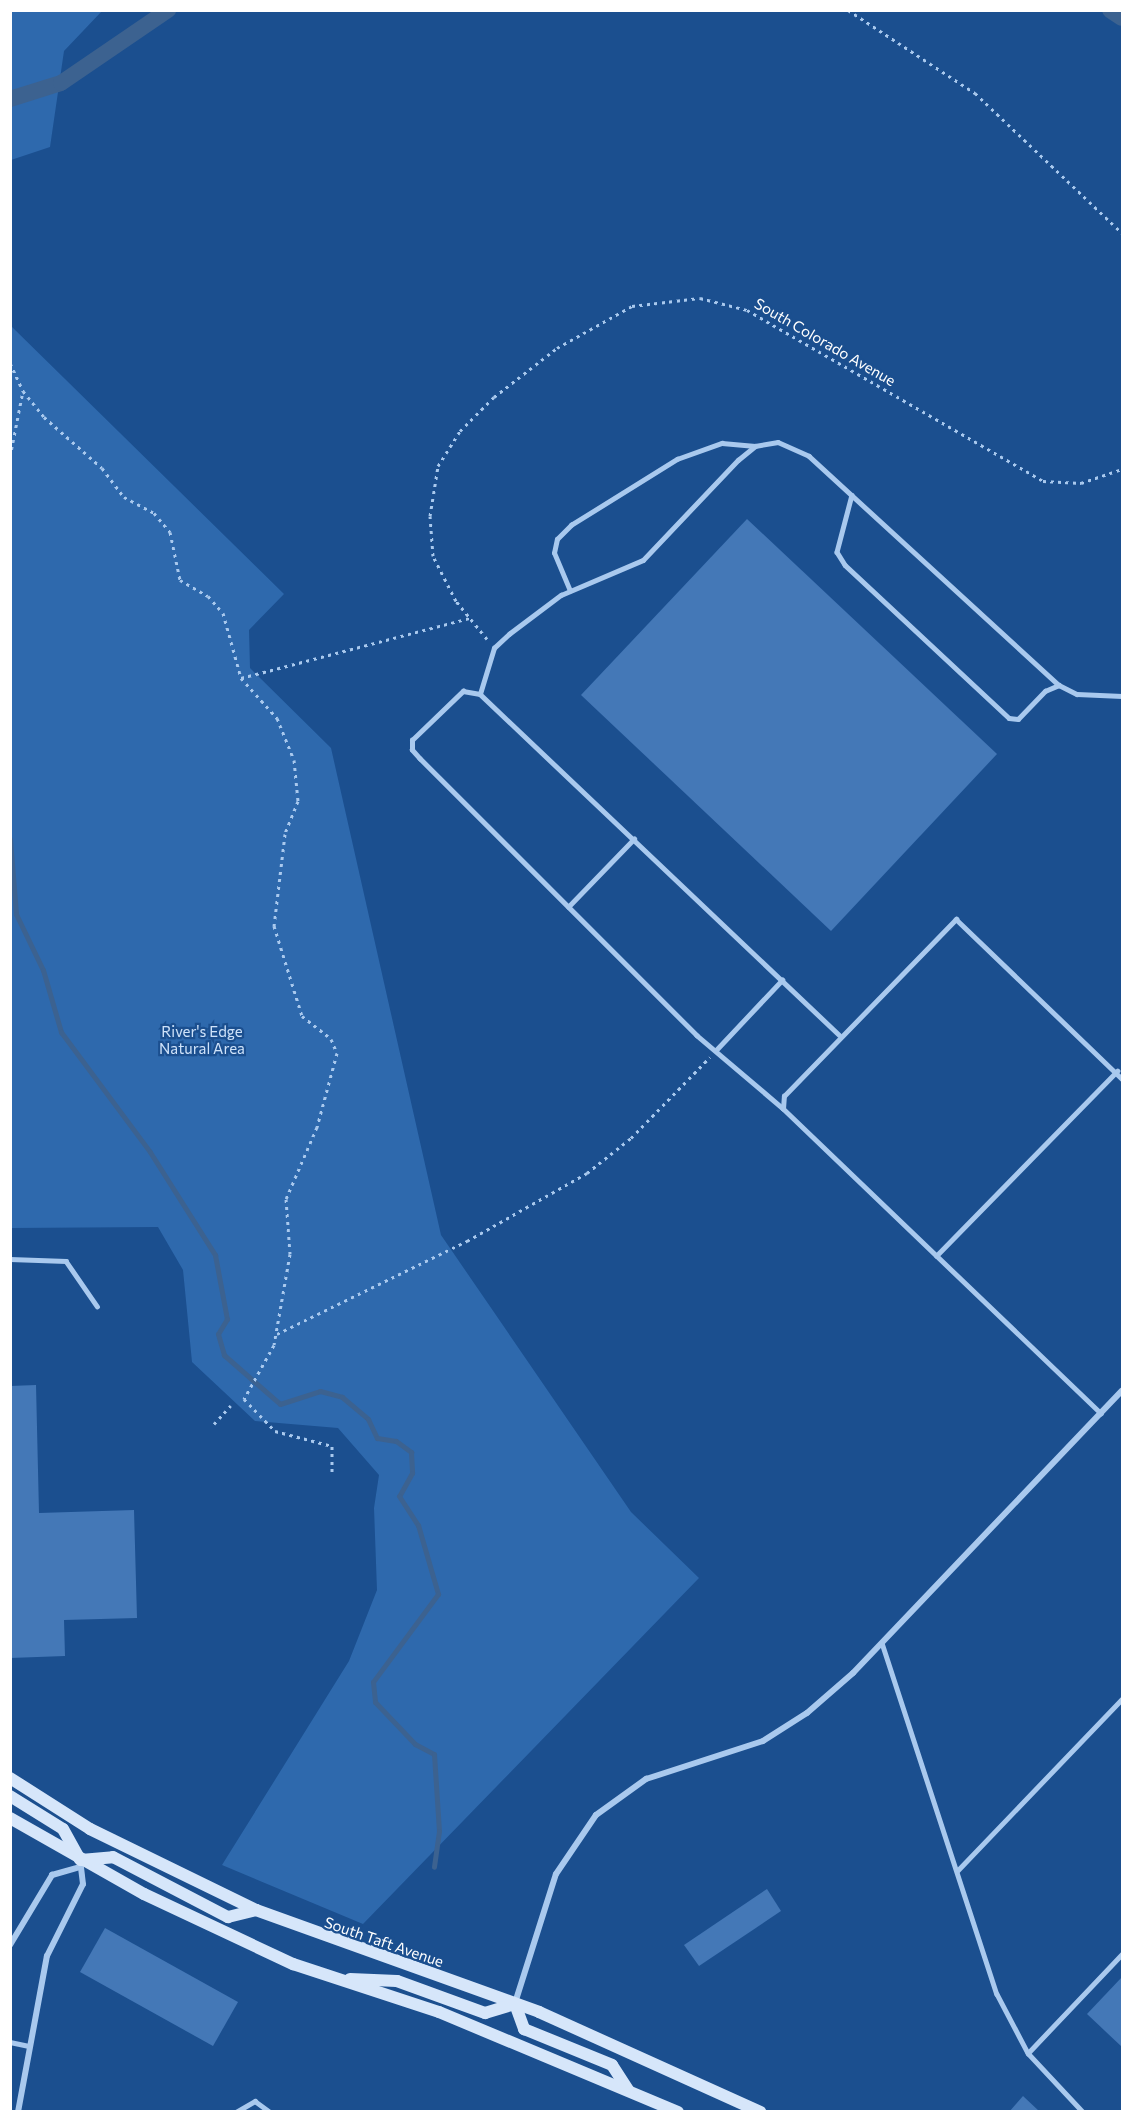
<!DOCTYPE html>
<html>
<head>
<meta charset="utf-8">
<style>
  body { margin:0 }
  #map { position:relative; width:1133px; height:2122px; overflow:hidden; background:#1b4f8f; font-family:Commissioner,sans-serif }
  div>[style] { position:absolute }
  [style*='--x'] { left:calc(var(--x)*1px); top:calc(var(--y)*1px); width:calc(var(--w)*1px); rotate:calc(var(--a)*1deg) }
  .green>* { inset:0; background:#2e69ad }
  .stream>* { height:5px; margin:-2.5px; padding:0 2.5px; transform-origin:2.5px; border-radius:2.5px; background:#3c6290 }
  .canal>* { height:16px; margin:-8px; padding:0 8px; transform-origin:8px; border-radius:8px; background:#3c6290 }
  .building>* { inset:0; background:#4478b7 }
  .path>* { height:3px; margin-top:-1.5px; transform-origin:0; background:repeating-linear-gradient(90deg,#a9c9ee 0 3px,transparent 0 7.5px) }
  .service>* { height:4.5px; margin:-2.25px; padding:0 2.25px; transform-origin:2.25px; border-radius:2.25px; background:#a9c9ee }
  .minor>* { height:6px; margin:-3px; padding:0 3px; transform-origin:3px; border-radius:3px; background:#a9c9ee }
  .secondary>* { height:12px; margin:-6px; padding:0 6px; transform-origin:6px; border-radius:6px; background:#d6e6fa }
  span { translate:-50% -50%; white-space:nowrap; text-align:center; line-height:1.15; -webkit-text-stroke:4.5px #1b4f8f; paint-order:stroke }
  .street-label { font-size:15px; color:#fff }
  .park-label { font-size:15px; color:#cfe3fa }
  .frame { position:absolute; inset:0; border:12px solid #fff; pointer-events:none }
</style>
</head>
<body>
<div id="map">
  <div class="green">
    <i style="clip-path:polygon(11px 10px,102px 11px,64px 51px,50px 147px,11px 160px)"></i>
    <i style="clip-path:polygon(10px 325px,284px 594px,249px 630px,250px 668px,331px 748px,441px 1235px,631px 1512px,699px 1578px,363px 1924px,222px 1865px,349px 1661px,377px 1590px,374px 1508px,379px 1475px,338px 1428px,255px 1421px,192px 1362px,183px 1270px,158px 1227px,11px 1228px)"></i>
  </div>
  <div class="stream">
    <i style="--x:10;--y:839;--w:75;--a:85.4"></i>
    <i style="--x:16;--y:914;--w:62;--a:64.3"></i>
    <i style="--x:43;--y:970;--w:65;--a:73.8"></i>
    <i style="--x:61;--y:1032;--w:149;--a:53.4"></i>
    <i style="--x:150;--y:1152;--w:122;--a:57.7"></i>
    <i style="--x:215;--y:1255;--w:65;--a:79.4"></i>
    <i style="--x:227;--y:1319;--w:17;--a:121"></i>
    <i style="--x:218;--y:1334;--w:22;--a:74"></i>
    <i style="--x:224;--y:1355;--w:74;--a:41.2"></i>
    <i style="--x:280;--y:1404;--w:42;--a:-18"></i>
    <i style="--x:320;--y:1391;--w:23;--a:15"></i>
    <i style="--x:342;--y:1397;--w:34;--a:40"></i>
    <i style="--x:368;--y:1419;--w:21;--a:65"></i>
    <i style="--x:377;--y:1438;--w:19;--a:9"></i>
    <i style="--x:396;--y:1441;--w:19;--a:36"></i>
    <i style="--x:411;--y:1452;--w:21;--a:87"></i>
    <i style="--x:412;--y:1473;--w:26;--a:119"></i>
    <i style="--x:399;--y:1496;--w:35;--a:57"></i>
    <i style="--x:418;--y:1525;--w:72;--a:73.8"></i>
    <i style="--x:438;--y:1594;--w:109;--a:126.5"></i>
    <i style="--x:373;--y:1682;--w:20;--a:84"></i>
    <i style="--x:375;--y:1702;--w:58;--a:46.4"></i>
    <i style="--x:415;--y:1744;--w:21;--a:28"></i>
    <i style="--x:434;--y:1754;--w:77;--a:86.3"></i>
    <i style="--x:439;--y:1831;--w:36;--a:98"></i>
  </div>
  <div class="canal">
    <i style="--x:1110;--y:10;--w:14;--a:34"></i>
    <i style="--x:10;--y:99;--w:53;--a:-17.4"></i>
    <i style="--x:61;--y:83;--w:130;--a:-34.3"></i>
  </div>
  <div class="building">
    <i style="clip-path:polygon(747px 519px,997px 754px,831px 931px,581px 695px)"></i>
    <i style="clip-path:polygon(36px 1385px,39px 1513px,134px 1510px,137px 1618px,64px 1620px,65px 1656px,10px 1658px,10px 1386px)"></i>
    <i style="clip-path:polygon(767px 1889px,781px 1911px,699px 1966px,684px 1945px)"></i>
    <i style="clip-path:polygon(105px 1928px,238px 2002px,213px 2046px,80px 1972px)"></i>
    <i style="clip-path:polygon(1122px 1977px,1122px 2047px,1087px 2014px)"></i>
    <i style="clip-path:polygon(1023px 2096px,1040px 2112px,1009px 2112px)"></i>
  </div>
  <div class="path">
    <i style="--x:848;--y:10;--w:152;--a:33.2"></i>
    <i style="--x:975;--y:93;--w:203;--a:43.6"></i>
    <i style="--x:10;--y:363;--w:31;--a:65"></i>
    <i style="--x:23;--y:391;--w:33;--a:51"></i>
    <i style="--x:44;--y:417;--w:77;--a:41.3"></i>
    <i style="--x:102;--y:468;--w:36;--a:53"></i>
    <i style="--x:124;--y:497;--w:34;--a:28"></i>
    <i style="--x:154;--y:513;--w:25;--a:50"></i>
    <i style="--x:170;--y:532;--w:49;--a:78.2"></i>
    <i style="--x:180;--y:580;--w:32;--a:30"></i>
    <i style="--x:208;--y:596;--w:23;--a:49"></i>
    <i style="--x:223;--y:613;--w:67;--a:74.5"></i>
    <i style="--x:241;--y:678;--w:54;--a:48"></i>
    <i style="--x:277;--y:718;--w:45;--a:68"></i>
    <i style="--x:294;--y:760;--w:41;--a:84.4"></i>
    <i style="--x:298;--y:801;--w:35;--a:112"></i>
    <i style="--x:285;--y:834;--w:93;--a:96.8"></i>
    <i style="--x:274;--y:926;--w:94;--a:72.7"></i>
    <i style="--x:302;--y:1016;--w:37;--a:38"></i>
    <i style="--x:331;--y:1039;--w:15;--a:67"></i>
    <i style="--x:337;--y:1053;--w:77;--a:105.1"></i>
    <i style="--x:317;--y:1127;--w:78;--a:113.3"></i>
    <i style="--x:286;--y:1199;--w:55;--a:85.8"></i>
    <i style="--x:290;--y:1254;--w:92;--a:100"></i>
    <i style="--x:274;--y:1345;--w:62;--a:119.1"></i>
    <i style="--x:244;--y:1399;--w:45;--a:45.9"></i>
    <i style="--x:275;--y:1431;--w:59;--a:14.7"></i>
    <i style="--x:332;--y:1446;--w:27;--a:90"></i>
    <i style="--x:10;--y:457;--w:67;--a:-78.9"></i>
    <i style="--x:487;--y:639;--w:49;--a:-129.2"></i>
    <i style="--x:456;--y:601;--w:51;--a:-117.1"></i>
    <i style="--x:433;--y:556;--w:40;--a:-94.3"></i>
    <i style="--x:430;--y:516;--w:51;--a:-80.9"></i>
    <i style="--x:438;--y:466;--w:41;--a:-57.8"></i>
    <i style="--x:460;--y:431;--w:48;--a:-45"></i>
    <i style="--x:494;--y:397;--w:80;--a:-37.9"></i>
    <i style="--x:557;--y:348;--w:86;--a:-29.2"></i>
    <i style="--x:632;--y:306;--w:68;--a:-6.7"></i>
    <i style="--x:700;--y:298;--w:49;--a:14.3"></i>
    <i style="--x:747;--y:310;--w:342;--a:30"></i>
    <i style="--x:1043;--y:481;--w:38;--a:3"></i>
    <i style="--x:1081;--y:483;--w:43;--a:-18.9"></i>
    <i style="--x:241;--y:678;--w:236;--a:-14.7"></i>
    <i style="--x:277;--y:1334;--w:212;--a:-26.1"></i>
    <i style="--x:467;--y:1241;--w:138;--a:-29.5"></i>
    <i style="--x:587;--y:1173;--w:56;--a:-38.5"></i>
    <i style="--x:631;--y:1138;--w:113;--a:-45.7"></i>
    <i style="--x:214;--y:1424;--w:25;--a:-48"></i>
  </div>
  <div class="service">
    <i style="--x:852;--y:495;--w:59;--a:104.7"></i>
    <i style="--x:837;--y:552;--w:15;--a:58"></i>
    <i style="--x:845;--y:565;--w:224;--a:43"></i>
    <i style="--x:1009;--y:718;--w:9;--a:6"></i>
    <i style="--x:1018;--y:719;--w:39;--a:-46"></i>
    <i style="--x:1045;--y:691;--w:15;--a:-23"></i>
    <i style="--x:570;--y:591;--w:41;--a:-112.8"></i>
    <i style="--x:554;--y:553;--w:14;--a:-78"></i>
    <i style="--x:557;--y:539;--w:20;--a:-45"></i>
    <i style="--x:571;--y:525;--w:125;--a:-31.9"></i>
    <i style="--x:677;--y:459;--w:48;--a:-19.6"></i>
    <i style="--x:722;--y:443;--w:33;--a:5"></i>
    <i style="--x:480;--y:694;--w:48;--a:-73.1"></i>
    <i style="--x:494;--y:648;--w:21;--a:-43"></i>
    <i style="--x:509;--y:634;--w:65;--a:-36.9"></i>
    <i style="--x:561;--y:595;--w:89;--a:-23.1"></i>
    <i style="--x:643;--y:560;--w:138;--a:-46.5"></i>
    <i style="--x:738;--y:460;--w:22;--a:-39"></i>
    <i style="--x:755;--y:446;--w:23;--a:-10"></i>
    <i style="--x:778;--y:442;--w:34;--a:24"></i>
    <i style="--x:809;--y:456;--w:339;--a:42.5"></i>
    <i style="--x:1059;--y:685;--w:20;--a:27"></i>
    <i style="--x:1077;--y:694;--w:45;--a:2.5"></i>
    <i style="--x:568;--y:907;--w:95;--a:-45.9"></i>
    <i style="--x:717;--y:1049;--w:95;--a:-46.7"></i>
    <i style="--x:783;--y:1109;--w:113;--a:-139.7"></i>
    <i style="--x:697;--y:1036;--w:392;--a:-135"></i>
    <i style="--x:420;--y:759;--w:12;--a:-132"></i>
    <i style="--x:412;--y:750;--w:10;--a:-90"></i>
    <i style="--x:412;--y:740;--w:71;--a:-43.9"></i>
    <i style="--x:463;--y:691;--w:17;--a:10"></i>
    <i style="--x:480;--y:694;--w:495;--a:43.5"></i>
    <i style="--x:936;--y:1256;--w:259;--a:-45.6"></i>
    <i style="--x:10;--y:1259;--w:56;--a:2"></i>
    <i style="--x:66;--y:1261;--w:55;--a:55.4"></i>
    <i style="--x:1101;--y:1414;--w:441;--a:-136.2"></i>
    <i style="--x:783;--y:1109;--w:13;--a:-86"></i>
    <i style="--x:784;--y:1096;--w:247;--a:-45.8"></i>
    <i style="--x:956;--y:919;--w:231;--a:43.9"></i>
    <i style="--x:882;--y:1643;--w:369;--a:71.9"></i>
    <i style="--x:997;--y:1994;--w:67;--a:62.3"></i>
    <i style="--x:1028;--y:2053;--w:81;--a:47"></i>
    <i style="--x:957;--y:1871;--w:238;--a:-46.2"></i>
    <i style="--x:10;--y:2042;--w:19;--a:12"></i>
    <i style="--x:1028;--y:2053;--w:137;--a:-46.5"></i>
    <i style="--x:236;--y:2112;--w:22;--a:-30"></i>
    <i style="--x:255;--y:2101;--w:19;--a:36"></i>
  </div>
  <div class="minor">
    <i style="--x:10;--y:1945;--w:82;--a:-59"></i>
    <i style="--x:52;--y:1875;--w:26;--a:-16"></i>
    <i style="--x:515;--y:2003;--w:135;--a:-72.4"></i>
    <i style="--x:556;--y:1874;--w:71;--a:-55.9"></i>
    <i style="--x:596;--y:1815;--w:62;--a:-35.8"></i>
    <i style="--x:646;--y:1779;--w:123;--a:-18"></i>
    <i style="--x:763;--y:1741;--w:52;--a:-32.5"></i>
    <i style="--x:807;--y:1713;--w:61;--a:-41"></i>
    <i style="--x:853;--y:1673;--w:390;--a:-46.4"></i>
    <i style="--x:18;--y:2112;--w:159;--a:-79.5"></i>
    <i style="--x:47;--y:1956;--w:80;--a:-63.4"></i>
    <i style="--x:83;--y:1884;--w:24;--a:-97"></i>
  </div>
  <div class="secondary">
    <i style="--x:10;--y:1778;--w:95;--a:32.5"></i>
    <i style="--x:90;--y:1829;--w:185;--a:26"></i>
    <i style="--x:256;--y:1910;--w:301;--a:19.8"></i>
    <i style="--x:539;--y:2012;--w:243;--a:24.3"></i>
    <i style="--x:10;--y:1796;--w:62;--a:31.9"></i>
    <i style="--x:63;--y:1829;--w:35;--a:61"></i>
    <i style="--x:10;--y:1818;--w:154;--a:29.6"></i>
    <i style="--x:144;--y:1894;--w:165;--a:25.2"></i>
    <i style="--x:293;--y:1964;--w:154;--a:18.2"></i>
    <i style="--x:439;--y:2012;--w:259;--a:22.7"></i>
    <i style="--x:81;--y:1860;--w:32;--a:-5"></i>
    <i style="--x:113;--y:1857;--w:130;--a:27.6"></i>
    <i style="--x:228;--y:1917;--w:29;--a:-14"></i>
    <i style="--x:350;--y:1979;--w:47;--a:2.4"></i>
    <i style="--x:397;--y:1981;--w:94;--a:20"></i>
    <i style="--x:485;--y:2013;--w:31;--a:-17"></i>
    <i style="--x:515;--y:2004;--w:27;--a:70"></i>
    <i style="--x:524;--y:2029;--w:95;--a:22.2"></i>
    <i style="--x:612;--y:2065;--w:30;--a:57"></i>
  </div>
  <div class="street-label">
    <span style="left:825px;top:342px;rotate:30deg">South Colorado Avenue</span>
    <span style="left:384px;top:1942px;rotate:19deg">South Taft Avenue</span>
  </div>
  <div class="park-label">
    <span style="left:202px;top:1040px">River's Edge<br>Natural Area</span>
  </div>
  <div class="frame"></div>
</div>
</body>
</html>
